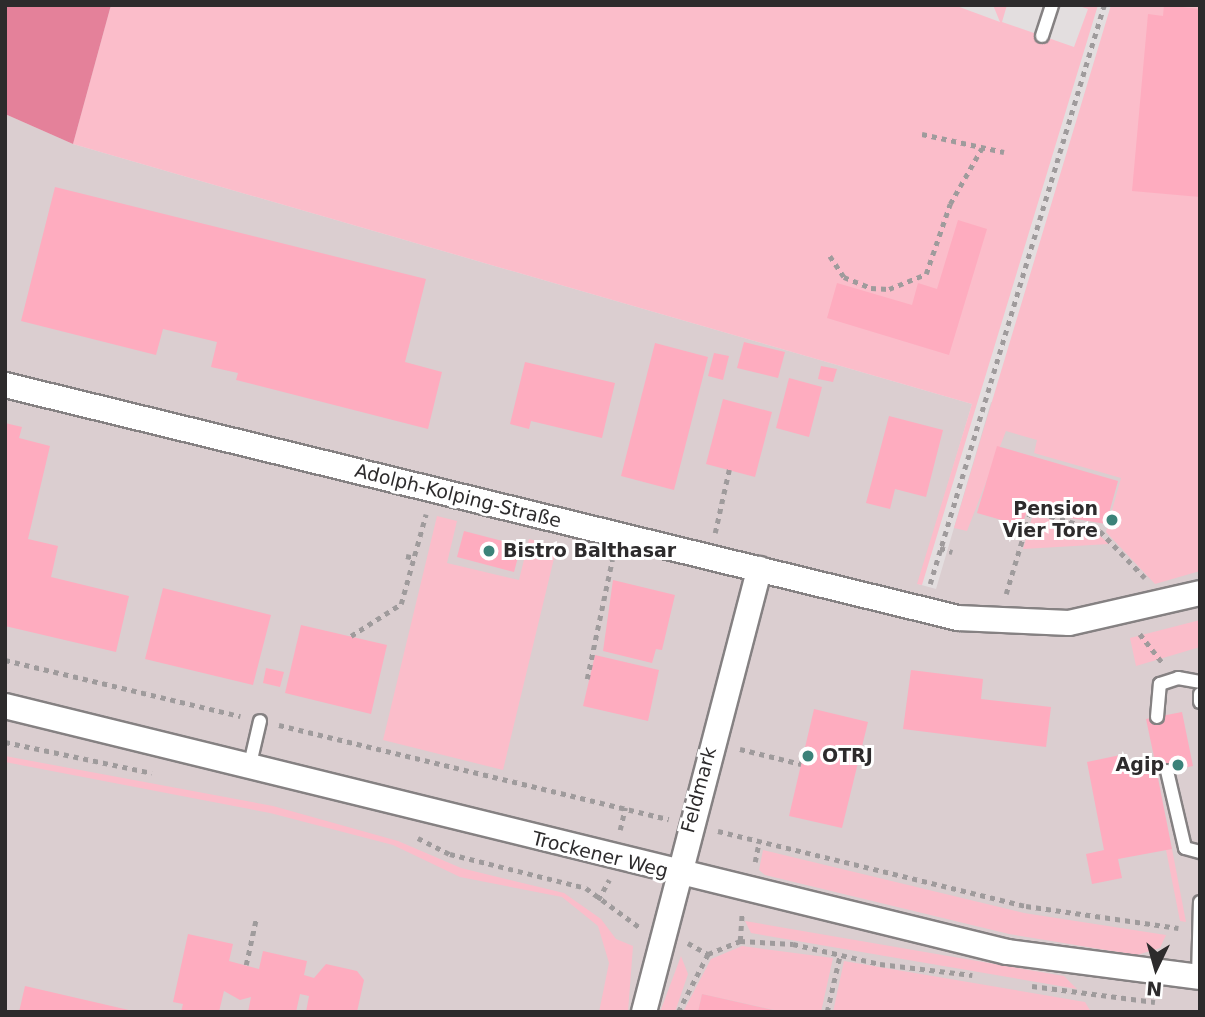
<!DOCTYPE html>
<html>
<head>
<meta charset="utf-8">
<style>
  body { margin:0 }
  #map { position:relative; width:1205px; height:1017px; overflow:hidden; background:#e3dedf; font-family:"DejaVu Sans",sans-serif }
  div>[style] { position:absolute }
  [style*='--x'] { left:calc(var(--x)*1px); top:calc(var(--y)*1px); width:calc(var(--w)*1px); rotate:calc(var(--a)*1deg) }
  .built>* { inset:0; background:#dbced0 }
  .green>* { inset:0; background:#fbbdca }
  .forest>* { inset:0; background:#e4819a }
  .building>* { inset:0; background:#feacbf }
  .path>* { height:4.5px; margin-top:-2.25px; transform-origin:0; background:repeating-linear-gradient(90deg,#9f9b9c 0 5px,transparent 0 10px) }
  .roads { filter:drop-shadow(2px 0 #858182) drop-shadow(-2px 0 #858182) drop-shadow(0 2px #858182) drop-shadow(0 -2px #858182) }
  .lane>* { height:12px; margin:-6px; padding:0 6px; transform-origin:6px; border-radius:6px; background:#fff }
  .street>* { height:24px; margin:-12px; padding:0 12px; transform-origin:12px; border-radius:12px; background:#fff }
  .dots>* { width:19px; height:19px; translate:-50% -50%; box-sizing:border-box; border:4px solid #fff; border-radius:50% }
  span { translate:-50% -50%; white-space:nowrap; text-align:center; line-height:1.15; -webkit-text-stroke:6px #fff; paint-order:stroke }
  .street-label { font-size:19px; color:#2d2b2c }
  .poi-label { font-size:19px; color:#2d2b2c; font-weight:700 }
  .right { translate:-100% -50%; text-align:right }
  .left { translate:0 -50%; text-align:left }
  .frame { position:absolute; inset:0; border:7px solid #2d2b2c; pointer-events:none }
  .north { position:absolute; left:1121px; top:933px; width:70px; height:70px; -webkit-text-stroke:5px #fff; paint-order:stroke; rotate:185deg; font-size:19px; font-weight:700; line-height:28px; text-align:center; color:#2d2b2c }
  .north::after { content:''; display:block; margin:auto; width:24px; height:32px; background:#2d2b2c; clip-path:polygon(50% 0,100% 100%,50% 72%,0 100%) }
</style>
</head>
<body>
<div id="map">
  <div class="built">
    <i style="clip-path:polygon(5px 114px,73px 144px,972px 404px,918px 584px,936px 589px,991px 402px,1200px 463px,1200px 1012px,5px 1012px)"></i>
  </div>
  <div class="green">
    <i style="clip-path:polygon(111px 5px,954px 5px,1000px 22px,993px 5px,1007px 5px,1002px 22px,1074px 47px,1088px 9px,1076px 5px,1098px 5px,922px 585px,917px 584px,972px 404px,73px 144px)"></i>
    <i style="clip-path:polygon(1111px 5px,1200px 5px,1200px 571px,1155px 584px,1106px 532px,1121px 478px,1034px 453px,1037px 440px,1006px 431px,967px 531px,954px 528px)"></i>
    <i style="clip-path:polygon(1033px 514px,1099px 535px,1109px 544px,1023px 549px)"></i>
    <i style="clip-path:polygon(437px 516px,457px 521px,447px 563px,519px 580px,529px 539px,557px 546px,503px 770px,383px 740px)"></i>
    <i style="clip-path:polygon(1200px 620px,1200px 647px,1136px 666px,1130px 638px)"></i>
    <i style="clip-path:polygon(5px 756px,273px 806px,398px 841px,461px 868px,564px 893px,601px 919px,616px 939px,633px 946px,628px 1012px,599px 1012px,609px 963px,598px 926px,562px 897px,460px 877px,393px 845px,270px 813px,5px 762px)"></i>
    <i style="clip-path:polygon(1172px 849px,1186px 922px,1180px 921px,1166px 850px)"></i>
    <i style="clip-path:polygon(763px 850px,1024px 913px,1166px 935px,1160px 948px,1137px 955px,1009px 934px,765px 875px,759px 870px)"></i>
    <i style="clip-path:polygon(745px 921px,1064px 976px,1077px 989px,751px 933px)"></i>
    <i style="clip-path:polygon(742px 946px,833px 958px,821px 1012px,783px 1012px,702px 994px,698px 1012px,683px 1012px,711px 959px)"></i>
    <i style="clip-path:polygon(681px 956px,688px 974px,675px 1012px,660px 1012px)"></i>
    <i style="clip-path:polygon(844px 961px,1085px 1002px,1091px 1012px,833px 1012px)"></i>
  </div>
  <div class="forest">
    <i style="clip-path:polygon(5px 5px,111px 5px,73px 144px,5px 114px)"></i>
  </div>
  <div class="building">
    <i style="clip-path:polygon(1164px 5px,1200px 9px,1200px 197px,1132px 191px,1148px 14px,1163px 16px)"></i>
    <i style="clip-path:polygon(55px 187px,426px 279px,405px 362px,442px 372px,428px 429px,236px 380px,238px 373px,211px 367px,217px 342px,163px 329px,156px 355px,21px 321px)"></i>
    <i style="clip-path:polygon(958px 220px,987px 229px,949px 355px,827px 318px,837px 283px,912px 305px,918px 283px,937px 289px)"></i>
    <i style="clip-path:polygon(744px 342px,785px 352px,778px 378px,737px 368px)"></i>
    <i style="clip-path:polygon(655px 343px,708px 357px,674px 490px,621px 476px)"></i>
    <i style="clip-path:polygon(714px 353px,729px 356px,723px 380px,708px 376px)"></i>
    <i style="clip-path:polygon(525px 362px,615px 383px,602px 438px,531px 421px,529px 429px,510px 424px)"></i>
    <i style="clip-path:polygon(821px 366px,837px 369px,833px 382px,818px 379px)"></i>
    <i style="clip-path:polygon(789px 378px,822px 387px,809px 437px,776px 428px)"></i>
    <i style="clip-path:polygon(723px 399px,772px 412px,755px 477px,706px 464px)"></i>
    <i style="clip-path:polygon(889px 416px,943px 430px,926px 497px,895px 489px,890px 509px,866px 503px)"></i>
    <i style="clip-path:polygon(5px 423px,22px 427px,19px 438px,50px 446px,28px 539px,58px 546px,51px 577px,129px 596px,116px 652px,5px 626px)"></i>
    <i style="clip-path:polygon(997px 446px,1118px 481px,1106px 524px,1064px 517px,1030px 501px,1022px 526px,977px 513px)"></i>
    <i style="clip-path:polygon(464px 531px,521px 546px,514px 572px,457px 557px)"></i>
    <i style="clip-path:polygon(613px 580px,675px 595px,662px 650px,656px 649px,652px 663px,603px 651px)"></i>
    <i style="clip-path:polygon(163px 588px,271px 615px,253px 685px,145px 659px)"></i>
    <i style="clip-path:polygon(301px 625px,387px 645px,371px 714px,285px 693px)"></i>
    <i style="clip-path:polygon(595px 655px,659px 670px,648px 721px,583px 706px)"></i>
    <i style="clip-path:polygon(266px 668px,284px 672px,280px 687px,263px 683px)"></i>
    <i style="clip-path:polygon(911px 670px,983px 679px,981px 699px,1051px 707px,1046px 747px,903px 729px)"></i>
    <i style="clip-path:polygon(814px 709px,868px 722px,842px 828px,789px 816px)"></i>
    <i style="clip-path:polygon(1182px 712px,1193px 766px,1157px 773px,1172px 849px,1118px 859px,1122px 878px,1092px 884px,1086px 854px,1104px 850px,1087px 762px,1125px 754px,1127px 763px,1154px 757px,1146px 719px)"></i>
    <i style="clip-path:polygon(188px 934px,233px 944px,229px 961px,259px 969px,263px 951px,307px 961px,304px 975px,314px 978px,326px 964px,357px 971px,364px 980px,357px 1012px,306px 1012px,309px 996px,300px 994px,296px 1012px,248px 1012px,251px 997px,240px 1000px,224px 991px,219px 1012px,181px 1012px,183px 1004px,173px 1002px)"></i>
    <i style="clip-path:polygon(25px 986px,133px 1011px,133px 1012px,19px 1012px)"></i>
    <i style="clip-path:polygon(702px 994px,777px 1011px,777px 1012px,698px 1012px)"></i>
  </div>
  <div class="path">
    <i style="--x:922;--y:134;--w:84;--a:12.4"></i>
    <i style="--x:830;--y:256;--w:25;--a:56"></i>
    <i style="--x:844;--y:277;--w:29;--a:22"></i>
    <i style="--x:871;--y:288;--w:18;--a:3"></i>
    <i style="--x:889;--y:289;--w:40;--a:-22"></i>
    <i style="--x:926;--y:274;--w:74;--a:-71.1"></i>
    <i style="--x:950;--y:204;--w:64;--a:-60.3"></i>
    <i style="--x:715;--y:533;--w:65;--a:-77.5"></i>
    <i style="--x:940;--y:548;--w:13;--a:18"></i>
    <i style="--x:406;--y:556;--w:9;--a:13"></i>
    <i style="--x:930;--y:584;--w:605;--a:-73.27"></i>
    <i style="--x:1006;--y:594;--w:88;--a:-73.4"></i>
    <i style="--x:1031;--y:510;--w:72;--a:16.9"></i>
    <i style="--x:1100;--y:531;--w:65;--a:46.2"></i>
    <i style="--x:1140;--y:634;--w:37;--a:52"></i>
    <i style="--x:351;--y:636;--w:59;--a:-32.6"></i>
    <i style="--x:401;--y:604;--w:93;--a:-74.5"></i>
    <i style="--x:5;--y:660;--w:242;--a:13.4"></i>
    <i style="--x:587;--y:679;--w:122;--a:-78.1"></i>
    <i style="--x:279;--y:725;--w:401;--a:13.6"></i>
    <i style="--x:5;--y:742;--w:150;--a:11.9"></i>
    <i style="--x:740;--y:749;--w:63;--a:13.8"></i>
    <i style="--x:620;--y:830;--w:23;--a:-77"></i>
    <i style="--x:718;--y:831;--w:317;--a:13.7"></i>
    <i style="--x:1026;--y:906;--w:154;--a:8.2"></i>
    <i style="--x:418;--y:838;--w:36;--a:27"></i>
    <i style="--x:450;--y:854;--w:140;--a:14"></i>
    <i style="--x:586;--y:888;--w:66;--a:36.3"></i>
    <i style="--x:755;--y:862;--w:20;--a:-79"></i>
    <i style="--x:598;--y:900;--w:23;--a:-61"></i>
    <i style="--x:740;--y:941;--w:26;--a:-86"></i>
    <i style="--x:688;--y:943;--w:23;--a:29"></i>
    <i style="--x:708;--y:954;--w:35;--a:-22"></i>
    <i style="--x:740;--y:941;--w:53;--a:3.2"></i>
    <i style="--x:793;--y:944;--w:89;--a:12.9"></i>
    <i style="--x:880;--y:964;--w:93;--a:6.8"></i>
    <i style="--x:246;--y:965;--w:47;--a:-77.7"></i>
    <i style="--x:1032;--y:986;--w:124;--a:7.4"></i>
    <i style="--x:678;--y:1012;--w:65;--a:-62.7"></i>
    <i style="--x:827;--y:1012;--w:58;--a:-77.2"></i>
  </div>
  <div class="roads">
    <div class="lane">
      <i style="--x:1042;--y:36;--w:33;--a:-72"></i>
      <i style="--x:1200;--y:694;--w:8;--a:90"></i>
      <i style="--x:1157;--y:717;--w:33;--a:-85"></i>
      <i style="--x:1160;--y:684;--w:19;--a:-18"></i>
      <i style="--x:1178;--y:678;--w:22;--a:10"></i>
      <i style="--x:250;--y:764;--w:44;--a:-76.9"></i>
      <i style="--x:1167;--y:771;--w:79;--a:76.8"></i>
      <i style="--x:1185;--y:848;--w:16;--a:15"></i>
      <i style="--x:1198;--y:977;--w:75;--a:-88.5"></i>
    </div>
    <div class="street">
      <i style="--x:5;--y:385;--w:981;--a:13.74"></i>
      <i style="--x:958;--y:618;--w:111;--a:2.6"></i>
      <i style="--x:1069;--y:623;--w:134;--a:-12.9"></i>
      <i style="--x:5;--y:706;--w:1032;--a:13.79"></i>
      <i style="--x:1007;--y:952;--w:195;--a:7.4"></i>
      <i style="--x:644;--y:1012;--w:458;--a:-75.4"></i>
    </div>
  </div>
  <div class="dots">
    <i style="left:1112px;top:520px;background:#3c8279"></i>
    <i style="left:489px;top:551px;background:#3c8279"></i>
    <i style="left:808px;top:756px;background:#3c8279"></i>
    <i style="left:1178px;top:765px;background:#3c8279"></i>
  </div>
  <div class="street-label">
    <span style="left:458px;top:496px;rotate:14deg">Adolph-Kolping-Straße</span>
    <span style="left:699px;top:790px;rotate:-75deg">Feldmark</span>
    <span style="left:600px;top:855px;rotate:14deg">Trockener Weg</span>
  </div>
  <div class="poi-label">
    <span class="right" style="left:1098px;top:520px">Pension<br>Vier Tore</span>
    <span class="left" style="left:503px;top:551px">Bistro Balthasar</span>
    <span class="left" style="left:822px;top:756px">OTRJ</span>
    <span class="right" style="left:1164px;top:765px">Agip</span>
  </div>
  <div class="frame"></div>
  <div class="north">N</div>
</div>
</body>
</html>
